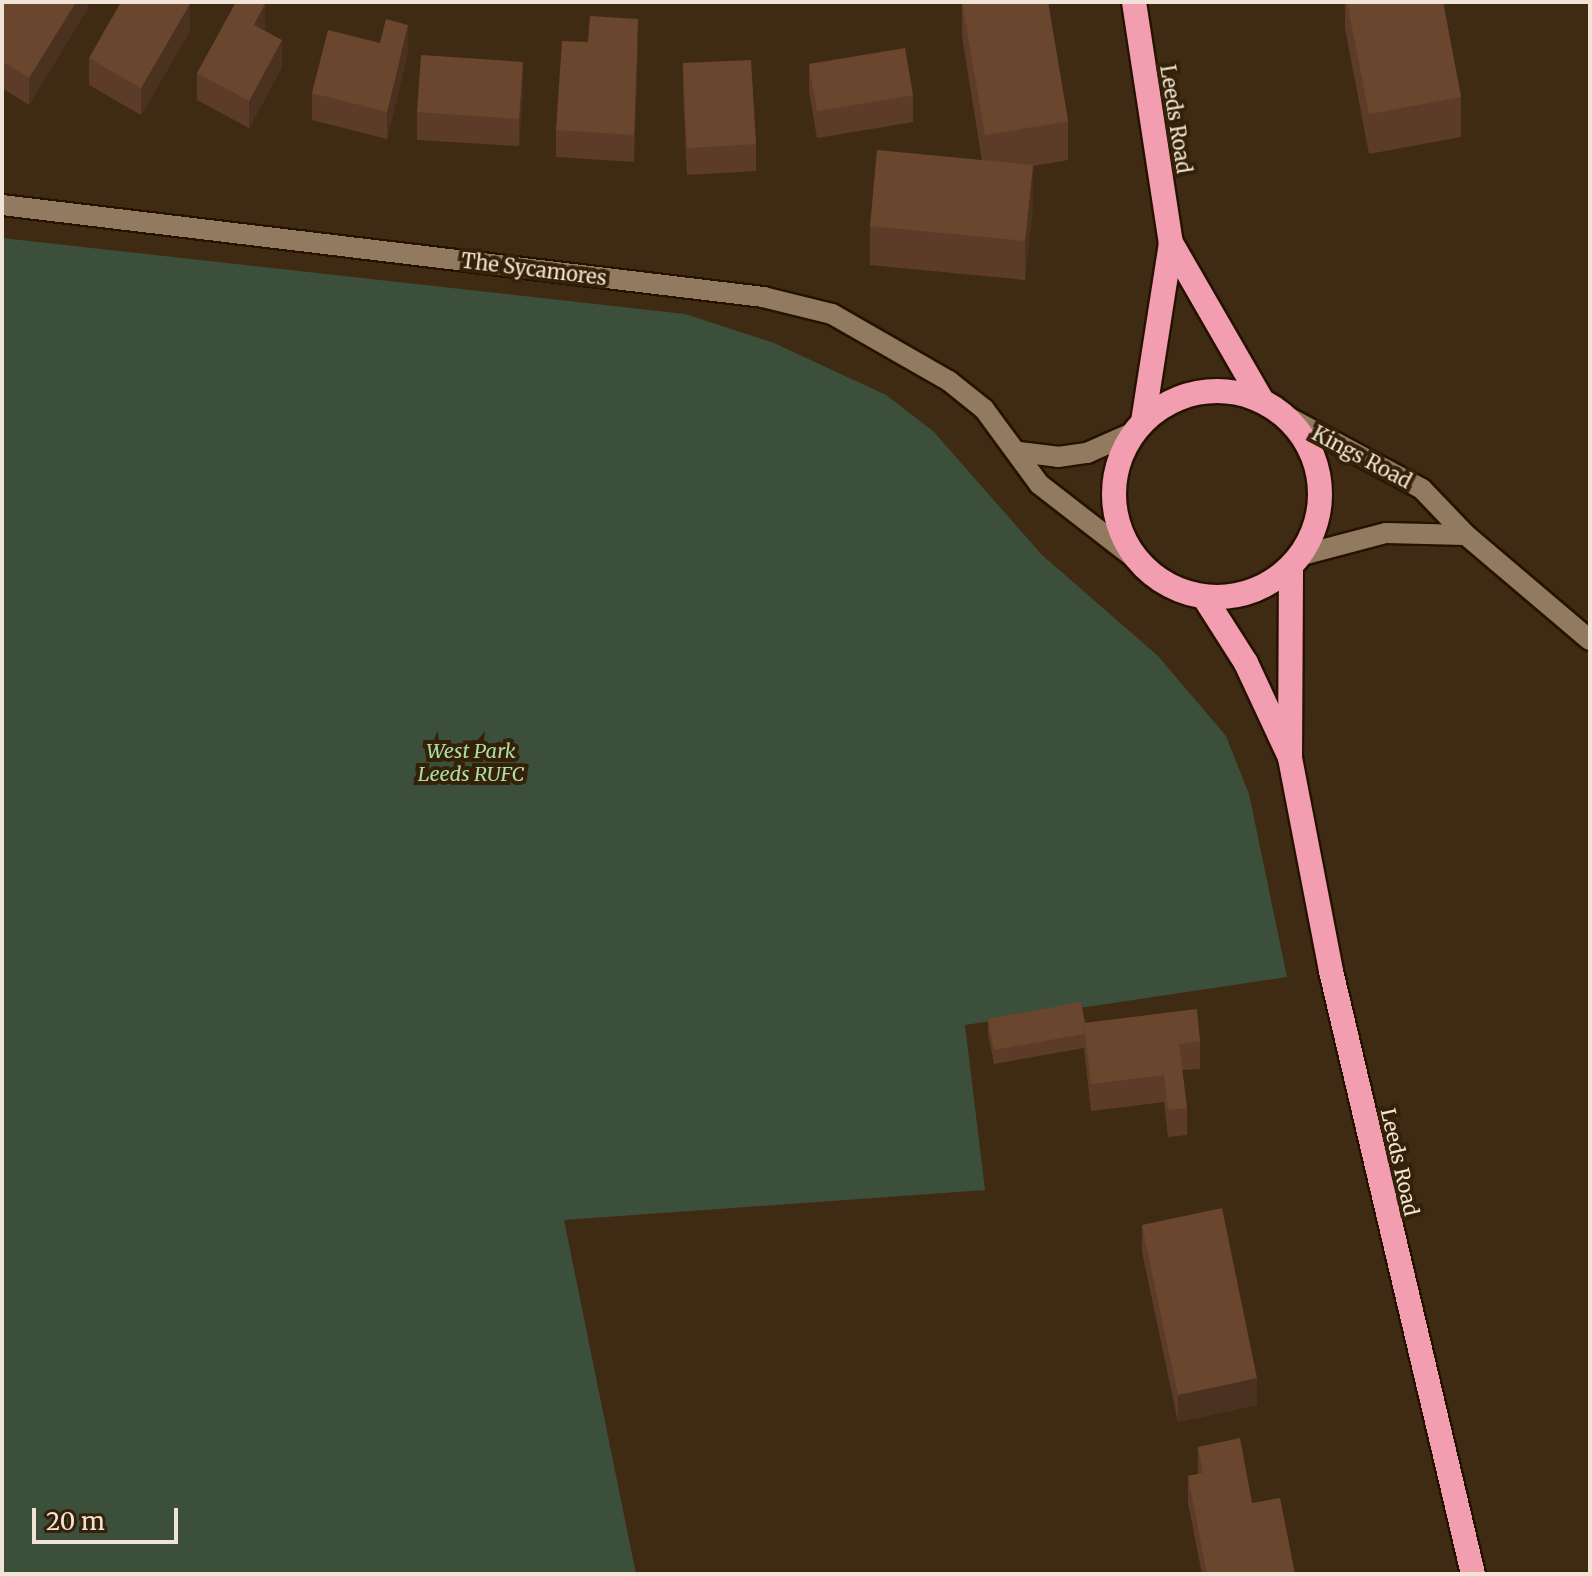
<!DOCTYPE html>
<html>
<head>
<meta charset="utf-8">
<style>
  body { margin:0 }
  #map { position:relative; width:1592px; height:1576px; overflow:hidden; background:#3f2b13; font-family:Merriweather,serif }
  div>[style] { position:absolute }
  [style*='--x'] { left:calc(var(--x)*1px); top:calc(var(--y)*1px); width:calc(var(--w)*1px); rotate:calc(var(--a)*1deg) }
  .green>* { inset:0; background:#3b4f3a }
  .roads { filter:drop-shadow(2px 0 #251300) drop-shadow(-2px 0 #251300) drop-shadow(0 2px #251300) drop-shadow(0 -2px #251300) }
  .minor>* { height:20px; margin:-10px; padding:0 10px; transform-origin:10px; border-radius:10px; background:#927a60 }
  .highway>* { height:24px; margin:-12px; padding:0 12px; transform-origin:12px; border-radius:12px; background:#f39eb0 }
  .highway>.ring { margin:-12px; padding:0; box-sizing:content-box; background:none; border:24px solid #f39eb0; border-radius:50% }
  .wall>* { inset:0; background:#5c3c28 }
  .shaded-wall>* { inset:0; background:#4b3120 }
  .building>* { inset:0; background:#6b462e }
  span { translate:-50% -50%; white-space:nowrap; text-align:center; line-height:1.15; -webkit-text-stroke:8px #342108; paint-order:stroke }
  .street-label { font-size:20px; color:#f1e4d6 }
  .park-label { font-size:20px; color:#a9dea7; font-style:italic }
  .frame { position:absolute; inset:0; border:4px solid #f1e4d6; pointer-events:none }
  .scale { position:absolute; left:32px; top:1508px; width:146px; height:36px; box-sizing:border-box; border:4px solid #f1e4d6; border-top:0; padding-left:10px; font-size:24px; line-height:28px; white-space:nowrap; color:#f1e4d6; -webkit-text-stroke:6px #342108; paint-order:stroke }
</style>
</head>
<body>
<div id="map">
  <div class="green">
    <i style="clip-path:polygon(2px 238px,685px 314px,774px 343px,886px 395px,933px 431px,1042px 555px,1158px 656px,1226px 736px,1249px 794px,1287px 977px,965px 1025px,985px 1190px,564px 1220px,636px 1574px,2px 1574px)"></i>
  </div>
  <div class="roads">
    <div class="minor">
      <i style="--x:2;--y:205;--w:767;--a:6.89"></i>
      <i style="--x:763;--y:297;--w:71;--a:13.8"></i>
      <i style="--x:832;--y:314;--w:135;--a:29.8"></i>
      <i style="--x:949;--y:381;--w:45;--a:38.7"></i>
      <i style="--x:984;--y:409;--w:93;--a:53.7"></i>
      <i style="--x:1039;--y:484;--w:124;--a:37.8"></i>
      <i style="--x:1288;--y:417;--w:152;--a:28.2"></i>
      <i style="--x:1422;--y:489;--w:64;--a:46.3"></i>
      <i style="--x:1466;--y:535;--w:162;--a:40.3"></i>
      <i style="--x:1019;--y:452;--w:39;--a:7"></i>
      <i style="--x:1058;--y:457;--w:29;--a:-8"></i>
      <i style="--x:1087;--y:453;--w:49;--a:-24"></i>
      <i style="--x:1302;--y:555;--w:87;--a:-14.7"></i>
      <i style="--x:1386;--y:533;--w:80;--a:1.4"></i>
    </div>
    <div class="highway">
      <i style="--x:1134;--y:2;--w:244;--a:81.3"></i>
      <i style="--x:1171;--y:243;--w:180;--a:98.9"></i>
      <i style="--x:1171;--y:243;--w:180;--a:60"></i>
      <i class="ring" style="left:1114px;top:391px;width:182px;height:182px"></i>
      <i style="--x:1291;--y:568;--w:190;--a:90.3"></i>
      <i style="--x:1290;--y:758;--w:217;--a:79.1"></i>
      <i style="--x:1331;--y:971;--w:619;--a:76.75"></i>
      <i style="--x:1204;--y:597;--w:78;--a:57.5"></i>
      <i style="--x:1246;--y:663;--w:99;--a:65"></i>
    </div>
  </div>
  <div class="wall">
    <i style="clip-path:polygon(88px 2px,88px 8px,29px 105px,2px 88px,2px 3px)"></i>
    <i style="clip-path:polygon(962px 2px,1048px 2px,1068px 121px,1068px 160px,1033px 166px,1033px 204px,1025px 280px,870px 265px,870px 226px,982px 160px,962px 37px)"></i>
    <i style="clip-path:polygon(1345px 2px,1443px 2px,1461px 97px,1461px 137px,1369px 154px,1345px 28px)"></i>
    <i style="clip-path:polygon(190px 31px,141px 115px,89px 85px,89px 58px)"></i>
    <i style="clip-path:polygon(265px 31px,282px 67px,249px 128px,197px 100px,197px 73px)"></i>
    <i style="clip-path:polygon(638px 46px,634px 162px,556px 157px,556px 130px)"></i>
    <i style="clip-path:polygon(408px 52px,387px 139px,312px 120px,312px 93px)"></i>
    <i style="clip-path:polygon(683px 63px,756px 144px,756px 171px,687px 175px,683px 90px)"></i>
    <i style="clip-path:polygon(809px 64px,913px 95px,913px 122px,817px 138px,809px 91px)"></i>
    <i style="clip-path:polygon(523px 89px,519px 146px,417px 140px,417px 112px)"></i>
    <i style="clip-path:polygon(988px 1019px,1085px 1023px,1200px 1041px,1200px 1069px,1182px 1070px,1187px 1108px,1187px 1135px,1168px 1137px,1164px 1102px,1091px 1111px,1084px 1048px,994px 1064px,988px 1033px)"></i>
    <i style="clip-path:polygon(1142px 1225px,1257px 1405px,1178px 1422px,1142px 1252px)"></i>
    <i style="clip-path:polygon(1198px 1447px,1252px 1503px,1295px 1574px,1202px 1574px,1188px 1503px,1188px 1476px,1198px 1474px)"></i>
  </div>
  <div class="shaded-wall">
    <i style="clip-path:polygon(76px 2px,88px 2px,88px 8px,29px 105px,29px 78px)"></i>
    <i style="clip-path:polygon(190px 4px,190px 31px,141px 115px,141px 88px)"></i>
    <i style="clip-path:polygon(265px 4px,265px 31px,254px 25px)"></i>
    <i style="clip-path:polygon(638px 19px,638px 46px,634px 162px,634px 135px)"></i>
    <i style="clip-path:polygon(408px 25px,408px 52px,387px 139px,387px 112px)"></i>
    <i style="clip-path:polygon(282px 40px,282px 67px,249px 128px,249px 101px)"></i>
    <i style="clip-path:polygon(523px 62px,523px 89px,519px 146px,519px 119px)"></i>
    <i style="clip-path:polygon(1033px 165px,1033px 204px,1025px 280px,1025px 241px)"></i>
    <i style="clip-path:polygon(1257px 1378px,1257px 1405px,1178px 1422px,1178px 1395px)"></i>
  </div>
  <div class="building">
    <i style="clip-path:polygon(3px 2px,76px 2px,29px 78px,2px 61px)"></i>
    <i style="clip-path:polygon(121px 2px,186px 2px,190px 4px,141px 88px,89px 58px)"></i>
    <i style="clip-path:polygon(236px 2px,262px 2px,265px 4px,254px 25px,282px 40px,249px 101px,197px 73px)"></i>
    <i style="clip-path:polygon(962px 2px,1048px 2px,1068px 121px,985px 135px)"></i>
    <i style="clip-path:polygon(1347px 2px,1443px 2px,1461px 97px,1369px 114px)"></i>
    <i style="clip-path:polygon(590px 16px,638px 19px,634px 135px,556px 130px,562px 41px,588px 42px)"></i>
    <i style="clip-path:polygon(386px 19px,408px 25px,387px 112px,312px 93px,328px 30px,380px 43px)"></i>
    <i style="clip-path:polygon(905px 48px,913px 95px,817px 111px,809px 64px)"></i>
    <i style="clip-path:polygon(421px 55px,523px 62px,519px 119px,417px 112px)"></i>
    <i style="clip-path:polygon(751px 60px,756px 144px,687px 148px,683px 63px)"></i>
    <i style="clip-path:polygon(877px 150px,1033px 165px,1025px 241px,870px 226px)"></i>
    <i style="clip-path:polygon(1081px 1002px,1085px 1023px,1084px 1034px,994px 1050px,988px 1019px)"></i>
    <i style="clip-path:polygon(1197px 1009px,1200px 1041px,1179px 1044px,1187px 1108px,1168px 1110px,1164px 1075px,1091px 1084px,1084px 1023px)"></i>
    <i style="clip-path:polygon(1222px 1208px,1257px 1378px,1178px 1395px,1142px 1225px)"></i>
    <i style="clip-path:polygon(1240px 1438px,1252px 1503px,1280px 1498px,1295px 1574px,1207px 1574px,1188px 1476px,1203px 1473px,1198px 1447px)"></i>
  </div>
  <div class="street-label">
    <span style="left:1176px;top:119px;rotate:81deg">Leeds Road</span>
    <span style="left:534px;top:269px;rotate:7deg">The Sycamores</span>
    <span style="left:1362px;top:457px;rotate:28deg">Kings Road</span>
    <span style="left:1400px;top:1162px;rotate:77deg">Leeds Road</span>
  </div>
  <div class="park-label">
    <span style="left:471px;top:762px">West Park<br>Leeds RUFC</span>
  </div>
  <div class="frame"></div>
  <div class="scale">20 m</div>
</div>
</body>
</html>
